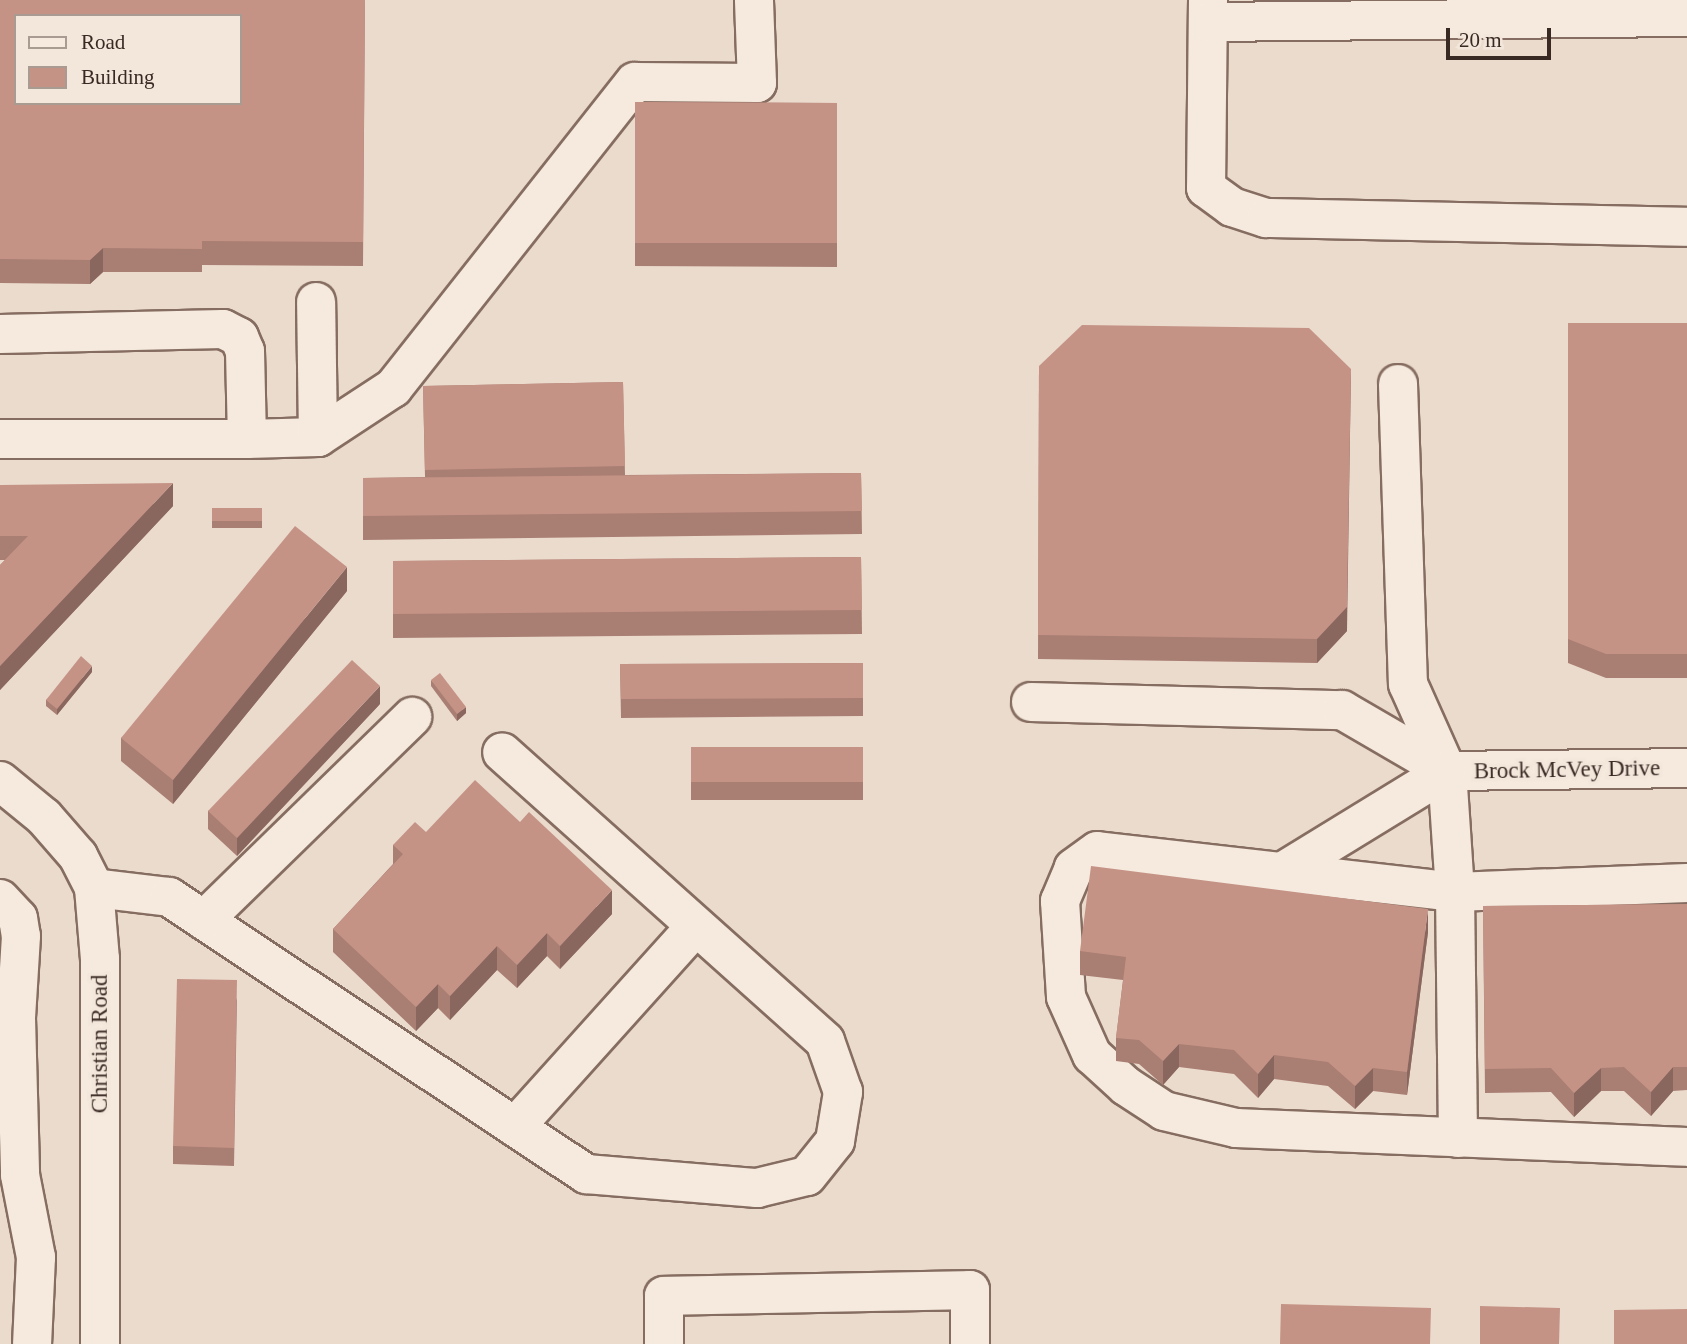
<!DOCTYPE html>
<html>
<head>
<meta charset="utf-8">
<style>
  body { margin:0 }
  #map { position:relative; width:1687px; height:1344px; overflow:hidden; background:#ebdbcc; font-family:"Times New Roman",serif }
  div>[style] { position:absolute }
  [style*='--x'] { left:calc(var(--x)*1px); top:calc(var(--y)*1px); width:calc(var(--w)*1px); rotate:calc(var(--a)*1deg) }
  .roads { filter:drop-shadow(2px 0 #866d61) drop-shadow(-2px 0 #866d61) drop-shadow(0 2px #866d61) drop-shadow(0 -2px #866d61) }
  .minor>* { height:38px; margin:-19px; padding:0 19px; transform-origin:19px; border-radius:19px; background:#f6eade }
  .wall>* { inset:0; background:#a97e73 }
  .shaded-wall>* { inset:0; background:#8a675e }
  .building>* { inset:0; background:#c59386 }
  span { translate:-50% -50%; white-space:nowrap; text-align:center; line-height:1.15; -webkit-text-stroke:7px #f3e7db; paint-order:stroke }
  .street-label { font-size:23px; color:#392923 }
  .legend { position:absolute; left:14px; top:14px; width:228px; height:91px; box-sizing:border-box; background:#f3e7db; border:2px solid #a99b91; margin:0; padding:9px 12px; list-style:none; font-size:21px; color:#392923 }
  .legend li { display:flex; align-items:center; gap:14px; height:35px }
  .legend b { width:35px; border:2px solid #a99b91 }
  .scale { position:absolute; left:1446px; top:28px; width:105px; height:32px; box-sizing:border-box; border:4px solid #392923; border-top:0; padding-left:9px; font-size:21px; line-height:24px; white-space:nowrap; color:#392923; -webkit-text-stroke:5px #f3e7db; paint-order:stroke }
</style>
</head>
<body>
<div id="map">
  <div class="roads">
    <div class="minor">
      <i style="--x:1208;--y:0;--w:188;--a:90.6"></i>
      <i style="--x:1206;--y:188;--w:32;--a:36"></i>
      <i style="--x:1232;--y:207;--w:36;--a:18"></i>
      <i style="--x:1266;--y:218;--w:421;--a:1.2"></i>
      <i style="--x:1208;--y:22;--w:479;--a:-0.6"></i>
      <i style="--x:0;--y:334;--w:223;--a:-1.3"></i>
      <i style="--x:223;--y:329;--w:18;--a:27"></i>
      <i style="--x:239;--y:337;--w:15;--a:67"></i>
      <i style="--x:245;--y:351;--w:88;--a:88.7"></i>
      <i style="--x:247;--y:439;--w:247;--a:180"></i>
      <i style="--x:1398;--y:384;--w:300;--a:88.1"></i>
      <i style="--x:1408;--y:684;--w:95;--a:65.9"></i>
      <i style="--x:1447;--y:771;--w:121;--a:86.2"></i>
      <i style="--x:1455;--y:892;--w:246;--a:89.3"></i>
      <i style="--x:318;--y:437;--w:90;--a:-33.2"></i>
      <i style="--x:393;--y:388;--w:390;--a:-51.7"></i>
      <i style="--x:635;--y:82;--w:122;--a:0.5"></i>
      <i style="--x:757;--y:83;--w:83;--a:-92.1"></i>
      <i style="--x:247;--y:439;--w:71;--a:-1.6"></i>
      <i style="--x:318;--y:437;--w:135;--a:-90.8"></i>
      <i style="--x:1031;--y:702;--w:311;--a:1.5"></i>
      <i style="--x:1342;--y:710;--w:121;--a:30.2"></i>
      <i style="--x:1447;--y:771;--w:240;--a:-0.7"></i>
      <i style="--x:0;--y:781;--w:57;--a:39.3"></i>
      <i style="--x:44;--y:817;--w:52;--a:48.9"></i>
      <i style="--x:78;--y:856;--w:36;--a:63"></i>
      <i style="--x:94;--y:888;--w:71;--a:85.2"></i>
      <i style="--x:100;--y:959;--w:385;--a:90"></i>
      <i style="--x:1282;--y:872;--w:193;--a:-31.5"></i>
      <i style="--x:1687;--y:883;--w:232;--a:177.8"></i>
      <i style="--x:1455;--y:892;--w:360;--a:-173.5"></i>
      <i style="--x:1097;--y:851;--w:29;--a:144"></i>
      <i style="--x:1074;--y:868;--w:36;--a:113"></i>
      <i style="--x:1060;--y:901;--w:96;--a:86.4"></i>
      <i style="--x:1066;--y:997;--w:64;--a:65.9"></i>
      <i style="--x:1092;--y:1055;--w:46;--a:42.4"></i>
      <i style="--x:1126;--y:1086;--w:45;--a:33.3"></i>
      <i style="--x:1164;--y:1111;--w:74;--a:13.3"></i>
      <i style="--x:1236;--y:1128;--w:451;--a:2.4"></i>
      <i style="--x:94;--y:888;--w:76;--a:6.8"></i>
      <i style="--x:169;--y:897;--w:501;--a:33.59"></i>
      <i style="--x:586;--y:1174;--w:172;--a:4.7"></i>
      <i style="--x:757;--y:1188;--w:51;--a:-13.5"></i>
      <i style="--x:807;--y:1176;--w:45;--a:-51.3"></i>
      <i style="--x:835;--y:1141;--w:50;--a:-80.7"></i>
      <i style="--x:843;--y:1092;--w:54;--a:-109.4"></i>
      <i style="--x:825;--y:1041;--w:433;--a:-138.2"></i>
      <i style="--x:0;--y:899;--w:26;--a:47"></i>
      <i style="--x:18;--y:918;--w:18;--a:81"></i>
      <i style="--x:21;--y:936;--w:82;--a:93.5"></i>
      <i style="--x:16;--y:1018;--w:157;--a:88.5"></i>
      <i style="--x:20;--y:1175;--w:84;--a:79"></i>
      <i style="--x:36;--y:1257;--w:87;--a:92.6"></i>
      <i style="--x:204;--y:920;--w:291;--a:-44.3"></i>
      <i style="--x:515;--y:1127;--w:270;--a:-48"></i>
      <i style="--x:664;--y:1344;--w:48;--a:-90"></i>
      <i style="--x:664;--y:1296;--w:306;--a:-1.1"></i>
      <i style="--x:970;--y:1290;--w:54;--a:90"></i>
    </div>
  </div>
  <div class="wall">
    <i style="clip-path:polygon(0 0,365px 0,363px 266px,202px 265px,202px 272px,103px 272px,90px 284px,0 283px)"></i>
    <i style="clip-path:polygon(635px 102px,837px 103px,837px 267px,635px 266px)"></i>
    <i style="clip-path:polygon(1568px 323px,1687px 323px,1687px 678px,1606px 678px,1568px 663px)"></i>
    <i style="clip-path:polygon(1039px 366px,1347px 631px,1317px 663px,1038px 659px)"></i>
    <i style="clip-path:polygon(623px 382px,625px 475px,861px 473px,862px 534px,363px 540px,363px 478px,425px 477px,423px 386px)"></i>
    <i style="clip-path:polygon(0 485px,173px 506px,0 690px,0 565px,5px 560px,0 560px)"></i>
    <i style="clip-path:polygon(212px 508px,262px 508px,262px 528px,212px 528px)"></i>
    <i style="clip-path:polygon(861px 557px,862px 634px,393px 638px,393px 561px)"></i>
    <i style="clip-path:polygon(347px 591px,173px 804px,121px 761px,121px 738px)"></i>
    <i style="clip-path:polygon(863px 663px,863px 716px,621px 718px,620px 664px)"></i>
    <i style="clip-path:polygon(92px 672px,57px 715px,46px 706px,46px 700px)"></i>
    <i style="clip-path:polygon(431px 680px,466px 713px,457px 721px,431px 686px)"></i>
    <i style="clip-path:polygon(380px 704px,237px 856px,208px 829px,208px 811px)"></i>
    <i style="clip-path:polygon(691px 747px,863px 747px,863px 800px,691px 800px)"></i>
    <i style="clip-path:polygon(426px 832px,612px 914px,560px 969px,547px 956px,517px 988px,497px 970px,450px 1020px,438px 1008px,416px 1031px,333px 952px,333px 929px,393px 864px,393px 845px)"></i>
    <i style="clip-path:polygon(1687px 904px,1687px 1090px,1673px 1091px,1651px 1116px,1624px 1091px,1601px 1091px,1574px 1117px,1551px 1092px,1485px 1093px,1483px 906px)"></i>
    <i style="clip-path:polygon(1428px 932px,1407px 1095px,1373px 1091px,1355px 1109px,1328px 1086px,1274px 1079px,1258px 1098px,1234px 1074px,1179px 1067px,1163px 1085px,1139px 1064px,1116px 1061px,1116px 1038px,1123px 980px,1080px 975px,1080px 951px)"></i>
    <i style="clip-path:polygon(237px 998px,234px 1166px,173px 1164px,173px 1146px)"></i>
  </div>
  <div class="shaded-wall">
    <i style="clip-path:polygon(103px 248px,103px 272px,90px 284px,90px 260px)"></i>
    <i style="clip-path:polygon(1351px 369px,1347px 631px,1317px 663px,1317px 639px)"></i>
    <i style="clip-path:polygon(173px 483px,173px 506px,0 690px,0 666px)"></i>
    <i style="clip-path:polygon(347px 567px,347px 591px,173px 804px,173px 780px)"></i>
    <i style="clip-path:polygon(92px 666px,92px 672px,57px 715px,57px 709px)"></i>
    <i style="clip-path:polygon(380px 686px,380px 704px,237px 856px,237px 838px)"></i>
    <i style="clip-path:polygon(466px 707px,466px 713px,457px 721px,457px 714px)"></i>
    <i style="clip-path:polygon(612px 890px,612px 914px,560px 969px,560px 946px)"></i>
    <i style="clip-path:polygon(1428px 909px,1428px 932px,1407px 1095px,1407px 1072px)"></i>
    <i style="clip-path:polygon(547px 933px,547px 956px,517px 988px,517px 965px)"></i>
    <i style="clip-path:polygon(497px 946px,497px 970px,450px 1020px,450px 996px)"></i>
    <i style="clip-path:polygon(438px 984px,438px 1008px,416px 1031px,416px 1007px)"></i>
    <i style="clip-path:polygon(1179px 1044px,1179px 1067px,1163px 1085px,1163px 1061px)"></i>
    <i style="clip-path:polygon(1274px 1055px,1274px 1079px,1258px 1098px,1258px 1074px)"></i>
    <i style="clip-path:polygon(1673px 1067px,1673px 1091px,1651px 1116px,1651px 1092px)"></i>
    <i style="clip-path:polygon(1373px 1068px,1373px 1091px,1355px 1109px,1355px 1086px)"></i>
    <i style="clip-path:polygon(1601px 1068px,1601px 1091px,1574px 1117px,1574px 1093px)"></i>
  </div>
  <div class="building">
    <i style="clip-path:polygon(evenodd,0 0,365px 0,363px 242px,202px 241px,202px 249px,103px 248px,90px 260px,0 259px,0 0,16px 16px,240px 16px,240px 103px,16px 103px,16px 16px)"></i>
    <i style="clip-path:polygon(635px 102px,837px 103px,837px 243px,635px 243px)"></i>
    <i style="clip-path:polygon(1568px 323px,1687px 323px,1687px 654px,1606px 654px,1568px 639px)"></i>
    <i style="clip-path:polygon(1082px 325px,1309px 328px,1351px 369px,1347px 607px,1317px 639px,1038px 635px,1039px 366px)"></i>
    <i style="clip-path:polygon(623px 382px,625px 466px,425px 470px,423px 386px)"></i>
    <i style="clip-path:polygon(861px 473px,862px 511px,363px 516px,363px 478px)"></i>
    <i style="clip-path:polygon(173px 483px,0 666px,0 565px,28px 536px,0 536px,0 485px)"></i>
    <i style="clip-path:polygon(212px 508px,262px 508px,262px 521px,212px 521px)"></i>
    <i style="clip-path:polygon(295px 526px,347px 567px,173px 780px,121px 738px)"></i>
    <i style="clip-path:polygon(861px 557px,862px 610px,393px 614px,393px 561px)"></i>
    <i style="clip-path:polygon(81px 656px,92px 666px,57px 709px,46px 700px)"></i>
    <i style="clip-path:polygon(352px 660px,380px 686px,237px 838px,208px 811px)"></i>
    <i style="clip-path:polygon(863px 663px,863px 698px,621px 699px,620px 664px)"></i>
    <i style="clip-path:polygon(440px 673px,466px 707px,457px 714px,431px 680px)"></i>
    <i style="clip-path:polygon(691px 747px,863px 747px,863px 782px,691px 782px)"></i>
    <i style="clip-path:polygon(475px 780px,520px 822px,529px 812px,612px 890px,560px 946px,547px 933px,517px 965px,497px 946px,450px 996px,438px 984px,416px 1007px,333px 929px,403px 854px,393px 845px,415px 822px,426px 832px)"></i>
    <i style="clip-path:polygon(1091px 866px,1428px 909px,1407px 1072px,1373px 1068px,1355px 1086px,1328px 1062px,1274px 1055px,1258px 1074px,1234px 1050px,1179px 1044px,1163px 1061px,1139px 1040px,1116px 1038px,1126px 957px,1080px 951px)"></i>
    <i style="clip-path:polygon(1687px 904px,1687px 1067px,1673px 1067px,1651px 1092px,1624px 1067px,1601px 1068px,1574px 1093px,1551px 1068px,1485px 1069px,1483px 906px)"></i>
    <i style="clip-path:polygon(177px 979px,237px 980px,234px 1148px,173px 1146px)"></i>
    <i style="clip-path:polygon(1281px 1304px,1431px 1308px,1430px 1344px,1280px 1344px)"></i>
    <i style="clip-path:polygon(1480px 1306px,1560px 1308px,1559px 1344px,1480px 1344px)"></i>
    <i style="clip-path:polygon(1687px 1309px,1687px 1344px,1614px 1344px,1614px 1310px)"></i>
  </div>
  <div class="street-label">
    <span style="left:1567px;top:770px;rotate:-1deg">Brock McVey Drive</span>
    <span style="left:100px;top:1044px;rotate:-90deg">Christian Road</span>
  </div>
  <ul class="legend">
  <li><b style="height:9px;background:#f6eade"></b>Road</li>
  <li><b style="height:19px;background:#c59386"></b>Building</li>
  </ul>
  <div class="scale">20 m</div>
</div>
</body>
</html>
